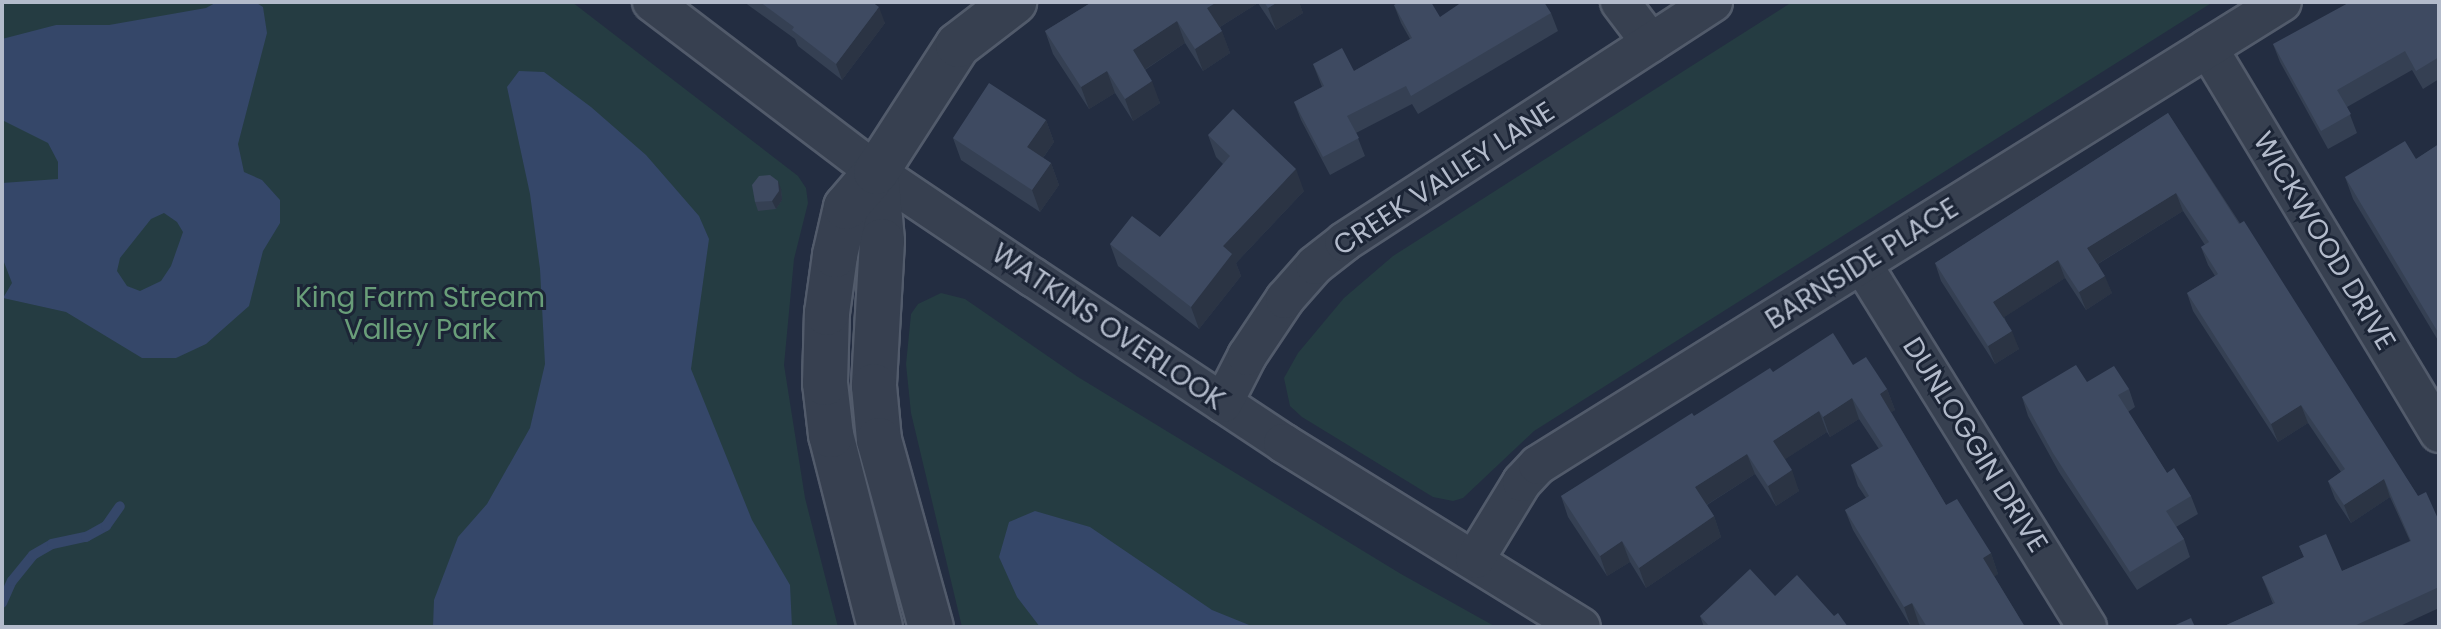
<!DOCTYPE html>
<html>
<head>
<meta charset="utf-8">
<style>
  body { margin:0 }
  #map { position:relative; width:2441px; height:629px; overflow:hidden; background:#232d41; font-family:Poppins,sans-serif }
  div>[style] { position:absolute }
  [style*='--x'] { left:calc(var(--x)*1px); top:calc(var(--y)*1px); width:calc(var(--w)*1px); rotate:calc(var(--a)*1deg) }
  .green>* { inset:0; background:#253c42 }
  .water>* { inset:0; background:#354769 }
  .stream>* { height:10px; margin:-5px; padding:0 5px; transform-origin:5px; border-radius:5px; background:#354769 }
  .roads { filter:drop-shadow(2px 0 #525b6b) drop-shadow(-2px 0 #525b6b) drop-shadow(0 2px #525b6b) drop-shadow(0 -2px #525b6b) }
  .minor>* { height:38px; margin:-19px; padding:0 19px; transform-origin:19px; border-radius:19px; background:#374050 }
  .tertiary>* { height:44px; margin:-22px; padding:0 22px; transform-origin:22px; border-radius:22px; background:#374050 }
  .wall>* { inset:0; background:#354053 }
  .shaded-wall>* { inset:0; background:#2b3444 }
  .building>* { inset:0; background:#3e4a61 }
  span { translate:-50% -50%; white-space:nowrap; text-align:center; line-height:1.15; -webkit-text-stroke:6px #1c2536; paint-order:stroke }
  .street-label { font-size:28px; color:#b3bbcb }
  .park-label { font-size:28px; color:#699e79 }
  .frame { position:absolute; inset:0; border:4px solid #b3bbcb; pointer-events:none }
</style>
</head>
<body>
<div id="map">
  <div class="green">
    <i style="clip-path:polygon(2px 2px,572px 2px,798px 176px,806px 188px,808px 203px,794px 259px,784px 365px,805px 498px,838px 627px,2px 627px)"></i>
    <i style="clip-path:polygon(1792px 2px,2213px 2px,1534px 431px,1463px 498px,1453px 501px,1433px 497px,1302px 417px,1290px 406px,1284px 378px,1298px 353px,1344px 298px,1393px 256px)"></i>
    <i style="clip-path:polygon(941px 293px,965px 299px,1078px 377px,1401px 574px,1496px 627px,962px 627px,911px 413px,906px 364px,911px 314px,918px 304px)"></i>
  </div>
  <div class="water">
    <i style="clip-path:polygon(evenodd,217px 2px,255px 2px,263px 7px,267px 33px,238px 144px,244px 172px,262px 180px,280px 200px,280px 223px,263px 251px,249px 306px,206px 344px,176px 358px,142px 358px,66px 312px,3px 298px,12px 283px,2px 257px,2px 183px,58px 179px,58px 162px,48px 143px,2px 120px,2px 39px,56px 25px,109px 25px,206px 8px,217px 2px,164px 213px,177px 222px,183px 232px,171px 266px,161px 281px,140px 291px,127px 286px,117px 271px,120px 258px,151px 219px,164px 213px)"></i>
    <i style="clip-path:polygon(519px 71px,544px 72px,591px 107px,646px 155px,699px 216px,709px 239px,691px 369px,752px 520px,790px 585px,792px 627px,433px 627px,434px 600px,458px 537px,487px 504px,530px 428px,545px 364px,540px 269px,530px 194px,507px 87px)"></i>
    <i style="clip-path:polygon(1035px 511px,1090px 527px,1212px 610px,1254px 627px,1040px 627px,1017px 597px,999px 557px,1009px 522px)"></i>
  </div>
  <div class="stream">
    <i style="--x:2;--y:603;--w:24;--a:-66"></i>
    <i style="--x:12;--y:581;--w:33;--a:-51"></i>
    <i style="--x:33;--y:555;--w:22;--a:-30"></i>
    <i style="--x:52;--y:544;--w:35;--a:-12"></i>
    <i style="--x:86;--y:537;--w:23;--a:-29"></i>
    <i style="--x:106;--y:526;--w:24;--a:-55"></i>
  </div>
  <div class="roads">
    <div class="minor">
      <i style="--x:652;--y:2;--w:281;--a:37.2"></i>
      <i style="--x:876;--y:172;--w:190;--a:33.9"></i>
      <i style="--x:1034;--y:278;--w:299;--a:33.5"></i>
      <i style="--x:1283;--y:443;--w:350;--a:31.7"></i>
      <i style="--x:1620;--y:2;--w:51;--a:52.9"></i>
      <i style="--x:2208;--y:48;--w:449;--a:59"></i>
      <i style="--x:1862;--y:264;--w:427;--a:58.2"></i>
      <i style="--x:1223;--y:403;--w:53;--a:-62.9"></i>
      <i style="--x:1247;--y:356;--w:69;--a:-56.3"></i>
      <i style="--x:1285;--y:299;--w:45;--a:-48.6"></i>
      <i style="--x:1315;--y:265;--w:37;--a:-38"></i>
      <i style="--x:1344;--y:242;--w:440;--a:-33"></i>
      <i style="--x:1475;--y:559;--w:90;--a:-58.6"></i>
      <i style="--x:1522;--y:482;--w:23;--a:-47"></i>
      <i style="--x:1538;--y:465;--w:876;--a:-31.89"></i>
    </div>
    <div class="tertiary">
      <i style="--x:876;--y:172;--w:69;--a:85"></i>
      <i style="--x:882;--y:241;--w:145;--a:93.2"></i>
      <i style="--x:874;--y:386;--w:54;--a:84.7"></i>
      <i style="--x:879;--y:440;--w:194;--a:74.5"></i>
      <i style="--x:880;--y:627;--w:198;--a:-104.3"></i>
      <i style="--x:831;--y:435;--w:52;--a:-96.6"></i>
      <i style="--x:825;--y:383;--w:70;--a:-88.4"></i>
      <i style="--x:827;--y:313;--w:59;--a:-82.1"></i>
      <i style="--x:835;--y:255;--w:49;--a:-77.1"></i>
      <i style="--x:846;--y:207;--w:46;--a:-49.4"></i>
      <i style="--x:876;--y:172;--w:151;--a:-57.2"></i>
      <i style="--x:958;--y:45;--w:71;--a:-37.5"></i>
    </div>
  </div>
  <div class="wall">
    <i style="clip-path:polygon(744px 2px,872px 2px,885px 23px,842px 80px,798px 46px,795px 39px)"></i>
    <i style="clip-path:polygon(1092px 2px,1299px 2px,1303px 13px,1276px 30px,1258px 3px,1220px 27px,1230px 53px,1203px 71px,1185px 43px,1145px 70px,1160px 103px,1133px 121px,1115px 93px,1089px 109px,1053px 54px,1045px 31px)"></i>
    <i style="clip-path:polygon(2439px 2px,2439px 79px,2423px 89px,2412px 70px,2347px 107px,2357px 133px,2328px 149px,2280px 62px,2273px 44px)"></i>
    <i style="clip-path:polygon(1394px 5px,1440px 17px,1551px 13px,1558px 31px,1418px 114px,1412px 104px,1356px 133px,1365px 156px,1330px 175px,1301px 120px,1294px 102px,1322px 87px,1313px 64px,1354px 71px,1410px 39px,1401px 23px)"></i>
    <i style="clip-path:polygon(2168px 113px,2418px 496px,2439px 521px,2439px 608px,2398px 627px,2222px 627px,2273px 604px,2262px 577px,2304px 557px,2299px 546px,2342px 571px,2410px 541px,2390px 497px,2351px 523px,2335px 499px,2328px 481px,2341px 472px,2308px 423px,2278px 442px,2193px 311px,2187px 293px,2215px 276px,2208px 265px,2201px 247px,2205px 245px,2183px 211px,2098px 264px,2112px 293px,2086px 310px,2065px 278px,2004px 317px,2019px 349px,1995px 364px,1941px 281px,1935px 263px)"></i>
    <i style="clip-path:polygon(1046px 120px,1054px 142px,1043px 158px,1051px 163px,1059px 185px,1040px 212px,961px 160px,953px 138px)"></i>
    <i style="clip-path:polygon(1208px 135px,1304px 191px,1236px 263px,1241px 276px,1199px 329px,1118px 266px,1110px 244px,1160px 237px,1223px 164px,1216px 157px)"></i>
    <i style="clip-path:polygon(2439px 144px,2439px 342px,2353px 199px,2345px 177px,2416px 159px)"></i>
    <i style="clip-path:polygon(781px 189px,782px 200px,776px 209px,758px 211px,755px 202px)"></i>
    <i style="clip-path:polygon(1853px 365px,1887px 389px,1895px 410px,1891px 412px,1946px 505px,1991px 553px,1998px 574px,1994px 576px,2025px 627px,1921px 627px,1919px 624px,1914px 627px,1911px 627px,1853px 530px,1845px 510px,1866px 498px,1858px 486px,1851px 465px,1879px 449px,1859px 419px,1830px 437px,1827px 432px,1785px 459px,1799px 491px,1776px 506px,1755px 474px,1707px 505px,1714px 516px,1721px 537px,1646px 588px,1630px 562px,1607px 576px,1568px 517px,1561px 496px,1694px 416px,1773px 372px)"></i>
    <i style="clip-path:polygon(2129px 389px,2135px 407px,2128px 412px,2167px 473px,2191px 496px,2198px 514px,2176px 527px,2184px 539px,2190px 557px,2137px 590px,2059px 472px,2028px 416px,2022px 397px)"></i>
    <i style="clip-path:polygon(1775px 596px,1834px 616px,1848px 627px,1704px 627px,1700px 616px)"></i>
  </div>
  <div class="shaded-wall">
    <i style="clip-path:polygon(1217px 2px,1258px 2px,1258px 3px,1215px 30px,1207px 8px)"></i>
    <i style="clip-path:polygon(1278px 2px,1299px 2px,1303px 13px,1276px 30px,1268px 8px)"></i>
    <i style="clip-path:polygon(879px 7px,885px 23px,842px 80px,836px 64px)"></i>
    <i style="clip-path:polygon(1177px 21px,1185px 43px,1141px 72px,1133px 50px)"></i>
    <i style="clip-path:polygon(1222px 31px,1230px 53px,1203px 71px,1195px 49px)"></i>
    <i style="clip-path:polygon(1107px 71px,1115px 93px,1089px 109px,1081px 87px)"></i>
    <i style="clip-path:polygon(1152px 81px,1160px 103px,1133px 121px,1125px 99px)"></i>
    <i style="clip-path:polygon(1046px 120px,1054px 142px,1035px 169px,1027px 147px)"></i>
    <i style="clip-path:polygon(1051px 163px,1059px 185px,1040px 212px,1032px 190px)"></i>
    <i style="clip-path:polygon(1296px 169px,1304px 191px,1236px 263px,1241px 276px,1199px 329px,1191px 307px,1223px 246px)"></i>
    <i style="clip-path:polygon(778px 181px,781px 189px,782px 200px,776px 209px,772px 201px)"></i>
    <i style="clip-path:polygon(2176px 193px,2183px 211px,2094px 266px,2087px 248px)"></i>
    <i style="clip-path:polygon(2058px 260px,2065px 278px,2000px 320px,1993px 302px)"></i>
    <i style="clip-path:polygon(2105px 276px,2112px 293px,2086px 310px,2079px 292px)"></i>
    <i style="clip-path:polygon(2012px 331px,2019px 349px,1995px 364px,1988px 346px)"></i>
    <i style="clip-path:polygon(1887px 389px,1895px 410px,1888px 414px,1880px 394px)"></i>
    <i style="clip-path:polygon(1852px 398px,1859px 419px,1830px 437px,1823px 417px)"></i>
    <i style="clip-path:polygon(2301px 405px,2308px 423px,2278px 442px,2271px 424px)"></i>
    <i style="clip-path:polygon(1819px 411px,1827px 432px,1781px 462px,1773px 441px)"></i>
    <i style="clip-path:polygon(1747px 454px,1755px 474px,1703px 507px,1695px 487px)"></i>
    <i style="clip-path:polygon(1792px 470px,1799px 491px,1776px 506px,1768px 486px)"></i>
    <i style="clip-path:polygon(2384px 479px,2390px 497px,2351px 523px,2344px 505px)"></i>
    <i style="clip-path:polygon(1714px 516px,1721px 537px,1646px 588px,1639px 568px)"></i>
    <i style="clip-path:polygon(1622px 541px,1630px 562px,1607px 576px,1600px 556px)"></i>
    <i style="clip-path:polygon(1991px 553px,1998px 574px,1991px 579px,1983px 558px)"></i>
    <i style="clip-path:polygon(1912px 603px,1919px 624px,1914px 627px,1911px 627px,1904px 607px)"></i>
  </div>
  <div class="building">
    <i style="clip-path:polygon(760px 2px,872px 2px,879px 7px,836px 64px,792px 30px,794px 27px)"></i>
    <i style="clip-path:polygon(1092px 2px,1217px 2px,1207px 8px,1222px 31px,1195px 49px,1177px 21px,1133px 50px,1152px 81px,1125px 99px,1107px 71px,1081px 87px,1045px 31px)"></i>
    <i style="clip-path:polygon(1264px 2px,1278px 2px,1268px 8px)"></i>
    <i style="clip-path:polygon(1399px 2px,1431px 2px,1440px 17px,1462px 2px,1544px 2px,1551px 13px,1411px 96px,1406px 86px,1347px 116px,1359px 138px,1323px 157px,1294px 102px,1324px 86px,1313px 64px,1342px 48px,1354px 71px,1412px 38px,1394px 5px)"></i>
    <i style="clip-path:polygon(2350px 2px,2439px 2px,2439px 57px,2416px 71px,2405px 51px,2337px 90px,2351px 114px,2321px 131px,2273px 44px)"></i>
    <i style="clip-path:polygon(989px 83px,1046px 120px,1027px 147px,1051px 163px,1032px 190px,953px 138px)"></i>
    <i style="clip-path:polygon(1233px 109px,1296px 169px,1223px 246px,1232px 254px,1191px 307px,1110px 244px,1132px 216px,1160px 237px,1230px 156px,1208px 135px)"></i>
    <i style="clip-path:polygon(2168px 113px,2239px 224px,2244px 221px,2418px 496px,2426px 492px,2439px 521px,2439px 587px,2352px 627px,2222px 627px,2275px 603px,2262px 577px,2304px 557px,2299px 546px,2326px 534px,2342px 571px,2411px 541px,2384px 479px,2344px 505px,2328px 481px,2345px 469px,2301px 405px,2271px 424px,2187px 293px,2218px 274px,2201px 247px,2209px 242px,2176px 193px,2087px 248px,2105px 276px,2079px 292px,2058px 260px,1993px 302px,2012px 331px,1988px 346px,1935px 263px)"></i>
    <i style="clip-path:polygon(2405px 141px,2416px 159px,2439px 144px,2439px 334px,2345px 177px)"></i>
    <i style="clip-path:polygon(770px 175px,778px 181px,779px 191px,772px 201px,755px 202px,752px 185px,759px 176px)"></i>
    <i style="clip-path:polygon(1833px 333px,1853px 365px,1866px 357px,1887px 389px,1880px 394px,1946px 505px,1957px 499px,1991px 553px,1983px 558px,2025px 627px,1927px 627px,1912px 603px,1904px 607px,1845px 510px,1869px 496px,1851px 465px,1883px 446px,1852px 398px,1823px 417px,1819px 411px,1773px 441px,1792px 470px,1768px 486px,1747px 454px,1695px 487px,1714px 516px,1639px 568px,1622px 541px,1600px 556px,1561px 496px,1692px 413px,1694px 416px,1770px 368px,1773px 372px)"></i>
    <i style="clip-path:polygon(2076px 365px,2087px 382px,2114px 366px,2129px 389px,2118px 395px,2167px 473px,2174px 468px,2191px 496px,2166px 511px,2184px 539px,2130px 572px,2053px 453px,2022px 397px)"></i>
    <i style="clip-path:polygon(1750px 569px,1775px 596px,1797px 575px,1834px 616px,1838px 613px,1848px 627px,1710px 627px,1700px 616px)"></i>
    <i style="clip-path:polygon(2191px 618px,2195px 627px,2171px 627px)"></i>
  </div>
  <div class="street-label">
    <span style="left:1444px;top:179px;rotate:-33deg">CREEK VALLEY LANE</span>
    <span style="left:2324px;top:241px;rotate:59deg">WICKWOOD DRIVE</span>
    <span style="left:1862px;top:264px;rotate:-32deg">BARNSIDE PLACE</span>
    <span style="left:1108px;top:327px;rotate:34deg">WATKINS OVERLOOK</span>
    <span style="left:1975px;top:445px;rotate:58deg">DUNLOGGIN DRIVE</span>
  </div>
  <div class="park-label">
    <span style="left:420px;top:314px">King Farm Stream<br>Valley Park</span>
  </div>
  <div class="frame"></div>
</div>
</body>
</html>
